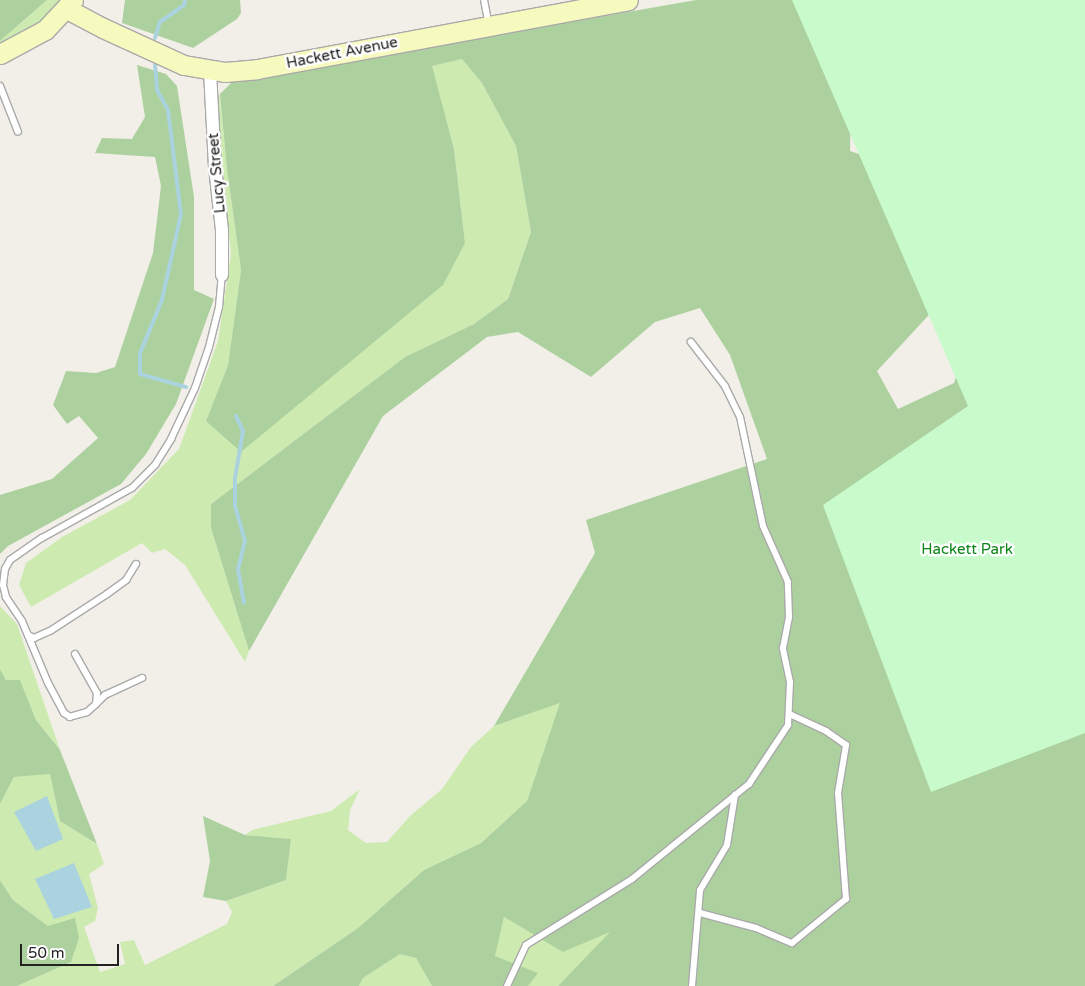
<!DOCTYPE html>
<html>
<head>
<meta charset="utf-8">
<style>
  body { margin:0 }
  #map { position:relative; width:1085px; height:986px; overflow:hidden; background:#f2efe9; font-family:"Varela Round",sans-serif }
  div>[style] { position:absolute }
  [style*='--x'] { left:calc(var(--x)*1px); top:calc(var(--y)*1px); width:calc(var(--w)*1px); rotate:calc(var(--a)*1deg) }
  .grass>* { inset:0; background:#cdebb0 }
  .forest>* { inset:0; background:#add19e }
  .park>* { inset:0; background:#c8facc }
  .water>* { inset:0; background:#aad3df }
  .stream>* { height:4px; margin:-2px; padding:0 2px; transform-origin:2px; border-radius:2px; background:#aad3df }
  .roads { filter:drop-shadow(1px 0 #a9a9a9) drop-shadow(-1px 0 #a9a9a9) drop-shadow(0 1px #a9a9a9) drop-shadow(0 -1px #a9a9a9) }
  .lane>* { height:6px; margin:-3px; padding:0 3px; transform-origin:3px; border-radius:3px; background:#fff }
  .street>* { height:12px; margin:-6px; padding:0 6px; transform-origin:6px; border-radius:6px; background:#fff }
  .secondary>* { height:19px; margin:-9.5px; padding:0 9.5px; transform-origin:9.5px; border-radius:9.5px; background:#f7fabf }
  span { translate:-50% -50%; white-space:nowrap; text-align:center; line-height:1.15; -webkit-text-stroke:5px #fff; paint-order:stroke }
  .street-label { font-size:15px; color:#222 }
  .park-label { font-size:15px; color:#0c8416 }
  .scale { position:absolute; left:20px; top:944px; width:99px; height:22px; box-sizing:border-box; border:2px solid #222; border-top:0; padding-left:6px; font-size:15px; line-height:18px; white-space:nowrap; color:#222; -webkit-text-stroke:4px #fff; paint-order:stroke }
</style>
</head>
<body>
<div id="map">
  <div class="grass">
    <i style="clip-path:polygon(47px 0,63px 0,38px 25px,0 47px,0 41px)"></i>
    <i style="clip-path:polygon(462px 59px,482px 83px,516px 146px,531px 232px,508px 299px,474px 324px,405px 357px,211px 504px,211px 528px,249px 651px,245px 662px,185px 565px,165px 549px,152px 553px,142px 543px,31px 607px,19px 585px,26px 563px,62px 537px,130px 500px,179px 449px,218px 341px,231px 254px,216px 101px,220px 94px,227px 169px,241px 270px,228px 365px,206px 421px,465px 243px,454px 149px,431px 66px)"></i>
    <i style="clip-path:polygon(0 606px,17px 624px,60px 750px,36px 720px,20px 681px,6px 680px,0 669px)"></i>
    <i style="clip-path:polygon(561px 702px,527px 801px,481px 843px,424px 870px,358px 928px,273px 986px,17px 986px,71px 962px,48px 926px,13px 900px,0 880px,0 804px,14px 777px,50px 773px,60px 821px,97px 844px,104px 864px,89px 874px,98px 908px,95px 921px,84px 927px,100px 972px,125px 964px,120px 942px,134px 940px,145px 965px,227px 924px,232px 912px,226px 901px,286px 880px,291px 839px,245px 835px,252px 830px,331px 811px,360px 789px,350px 810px,348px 830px,366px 843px,387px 842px,410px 816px,442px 789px,471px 747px,494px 726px)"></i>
    <i style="clip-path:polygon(504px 917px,526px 930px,612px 932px,558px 986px,528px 986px,537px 973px,494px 956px)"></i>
    <i style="clip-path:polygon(400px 954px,416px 958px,432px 986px,359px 986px,363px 978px)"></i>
  </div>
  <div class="forest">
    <i style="clip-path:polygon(0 0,47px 0,0 41px)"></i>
    <i style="clip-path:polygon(125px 0,240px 0,241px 13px,237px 19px,193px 48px,122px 23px)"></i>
    <i style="clip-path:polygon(696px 0,979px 0,851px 101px,850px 151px,936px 180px,951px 291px,877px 371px,898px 409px,954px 383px,983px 289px,1085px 406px,1085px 986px,558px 986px,610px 932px,563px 952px,504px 917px,495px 956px,538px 973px,528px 986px,432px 986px,416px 958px,400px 954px,363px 978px,359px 986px,273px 986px,358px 928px,424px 870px,481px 843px,527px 801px,560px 703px,494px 726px,595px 553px,586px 520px,767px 459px,730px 355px,700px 308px,655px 322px,591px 377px,518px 332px,487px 337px,383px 416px,249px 651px,211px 528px,211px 504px,405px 357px,474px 324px,508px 299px,531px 232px,516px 146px,482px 83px,462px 59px,432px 66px,454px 149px,465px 243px,443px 285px,241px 452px,206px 421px,228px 365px,241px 270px,227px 169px,220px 94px,233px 81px)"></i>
    <i style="clip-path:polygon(137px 65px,166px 74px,177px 86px,194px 197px,194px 290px,214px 299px,176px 404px,146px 454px,121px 484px,8px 546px,0 554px,0 495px,52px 479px,98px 438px,79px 416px,67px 424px,53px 405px,66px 371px,96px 373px,115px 367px,153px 253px,161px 186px,155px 157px,95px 153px,102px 138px,132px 139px,145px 117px)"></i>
    <i style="clip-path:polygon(0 669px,6px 680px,20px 680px,36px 720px,60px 750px,97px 844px,60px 821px,50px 774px,14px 777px,0 804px)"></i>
    <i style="clip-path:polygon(203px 816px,245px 835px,291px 839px,286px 880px,226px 901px,203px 897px,210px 861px)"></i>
    <i style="clip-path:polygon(0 880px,13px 900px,48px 926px,75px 918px,79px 938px,71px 962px,17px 986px,0 986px)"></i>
  </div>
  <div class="park">
    <i style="clip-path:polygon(792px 0,1085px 0,1085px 733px,931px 792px,823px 505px,968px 406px)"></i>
  </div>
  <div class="water">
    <i style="clip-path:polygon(47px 796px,63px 839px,36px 851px,14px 812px)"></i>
    <i style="clip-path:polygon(74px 863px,92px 907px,54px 919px,35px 879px)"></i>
  </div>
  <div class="stream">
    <i style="--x:155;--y:38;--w:17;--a:-73"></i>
    <i style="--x:160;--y:22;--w:29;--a:-35"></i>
    <i style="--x:184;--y:5;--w:5;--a:-79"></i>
    <i style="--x:155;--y:65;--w:25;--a:85"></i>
    <i style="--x:157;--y:90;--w:23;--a:61"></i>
    <i style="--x:168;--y:110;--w:105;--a:82.9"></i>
    <i style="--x:181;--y:214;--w:88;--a:102.5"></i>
    <i style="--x:162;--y:300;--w:57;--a:112.5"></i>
    <i style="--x:140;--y:353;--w:21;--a:90"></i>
    <i style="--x:140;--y:374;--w:48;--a:15.8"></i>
    <i style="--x:236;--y:416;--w:17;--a:65"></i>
    <i style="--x:243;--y:431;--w:48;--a:99.7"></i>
    <i style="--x:235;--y:478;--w:28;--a:90"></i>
    <i style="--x:235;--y:506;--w:36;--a:74"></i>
    <i style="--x:245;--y:541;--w:29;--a:104"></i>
    <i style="--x:238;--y:569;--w:34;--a:80"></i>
  </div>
  <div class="roads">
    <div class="lane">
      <i style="--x:484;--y:0;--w:25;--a:79"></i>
      <i style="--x:0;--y:86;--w:49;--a:68.6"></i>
      <i style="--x:28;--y:635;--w:7;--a:27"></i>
      <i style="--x:34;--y:638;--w:17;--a:-24"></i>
      <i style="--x:50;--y:631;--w:68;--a:-33"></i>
      <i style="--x:107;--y:594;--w:24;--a:-36"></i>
      <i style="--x:126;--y:580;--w:19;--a:-58"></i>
      <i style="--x:75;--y:654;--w:45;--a:60.6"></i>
      <i style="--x:97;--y:693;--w:11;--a:95"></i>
      <i style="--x:96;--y:704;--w:12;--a:138"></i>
      <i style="--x:87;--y:712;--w:18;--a:164"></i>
      <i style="--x:70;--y:717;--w:7;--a:-146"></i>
      <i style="--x:64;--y:713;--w:34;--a:-118"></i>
      <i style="--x:48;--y:683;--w:67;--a:-112.8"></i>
      <i style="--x:22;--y:621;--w:29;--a:-124"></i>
      <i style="--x:6;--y:597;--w:12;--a:-104"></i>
      <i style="--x:3;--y:585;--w:16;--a:-83"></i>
      <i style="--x:5;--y:569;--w:10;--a:-61"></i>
      <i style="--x:10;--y:560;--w:39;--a:-35"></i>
      <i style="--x:42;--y:538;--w:103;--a:-29.1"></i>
      <i style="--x:132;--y:488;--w:33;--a:-45"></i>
      <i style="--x:155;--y:465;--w:31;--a:-58"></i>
      <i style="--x:171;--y:439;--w:56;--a:-64.8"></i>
      <i style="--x:195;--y:388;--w:43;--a:-71.1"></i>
      <i style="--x:209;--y:347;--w:41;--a:-76"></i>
      <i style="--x:219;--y:307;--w:32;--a:-85"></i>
      <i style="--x:96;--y:704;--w:13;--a:-45"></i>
      <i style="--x:105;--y:695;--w:41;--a:-24.7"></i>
      <i style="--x:700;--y:913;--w:58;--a:15"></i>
      <i style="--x:756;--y:928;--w:39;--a:23"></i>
      <i style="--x:792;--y:943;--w:70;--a:-39.2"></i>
      <i style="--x:846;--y:899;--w:106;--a:-94.3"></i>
      <i style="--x:838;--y:793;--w:49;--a:-80.5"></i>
      <i style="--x:846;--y:745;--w:24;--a:-145"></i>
      <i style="--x:826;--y:731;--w:40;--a:-155"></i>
      <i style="--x:507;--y:986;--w:45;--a:-65.1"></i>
      <i style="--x:526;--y:945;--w:125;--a:-31.9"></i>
      <i style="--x:632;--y:879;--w:151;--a:-39.1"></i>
      <i style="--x:749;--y:784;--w:71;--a:-56.5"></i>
      <i style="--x:788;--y:725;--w:43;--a:-87.3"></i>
      <i style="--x:790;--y:682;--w:35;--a:-102"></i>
      <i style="--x:783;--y:648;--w:32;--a:-79"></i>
      <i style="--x:789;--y:617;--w:35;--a:-92"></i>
      <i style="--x:788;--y:582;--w:61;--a:-114.1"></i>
      <i style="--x:763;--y:526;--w:111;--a:-101.9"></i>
      <i style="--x:740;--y:417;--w:34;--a:-116"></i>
      <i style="--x:725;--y:386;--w:56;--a:-127.7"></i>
      <i style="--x:692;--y:986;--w:96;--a:-85.2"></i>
      <i style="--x:700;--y:890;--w:52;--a:-59"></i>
      <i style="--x:727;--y:845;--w:51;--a:-80.9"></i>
    </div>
    <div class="street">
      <i style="--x:210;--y:71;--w:96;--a:87"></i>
      <i style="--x:215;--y:167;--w:63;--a:83.7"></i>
      <i style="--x:222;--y:230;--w:45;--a:90"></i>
    </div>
    <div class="secondary">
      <i style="--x:67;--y:9;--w:41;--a:27.8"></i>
      <i style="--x:103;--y:28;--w:89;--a:24.6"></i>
      <i style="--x:184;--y:65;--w:42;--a:9.7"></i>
      <i style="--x:225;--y:72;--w:32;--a:-5"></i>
      <i style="--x:257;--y:69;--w:377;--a:-10.5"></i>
      <i style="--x:0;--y:54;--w:51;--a:-28.1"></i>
      <i style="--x:45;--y:30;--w:41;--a:-47"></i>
    </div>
  </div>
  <div class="street-label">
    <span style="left:342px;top:53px;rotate:-11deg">Hackett Avenue</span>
    <span style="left:217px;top:173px;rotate:-95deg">Lucy Street</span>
  </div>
  <div class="park-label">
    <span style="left:967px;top:550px">Hackett Park</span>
  </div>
  <div class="scale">50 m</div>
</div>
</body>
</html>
